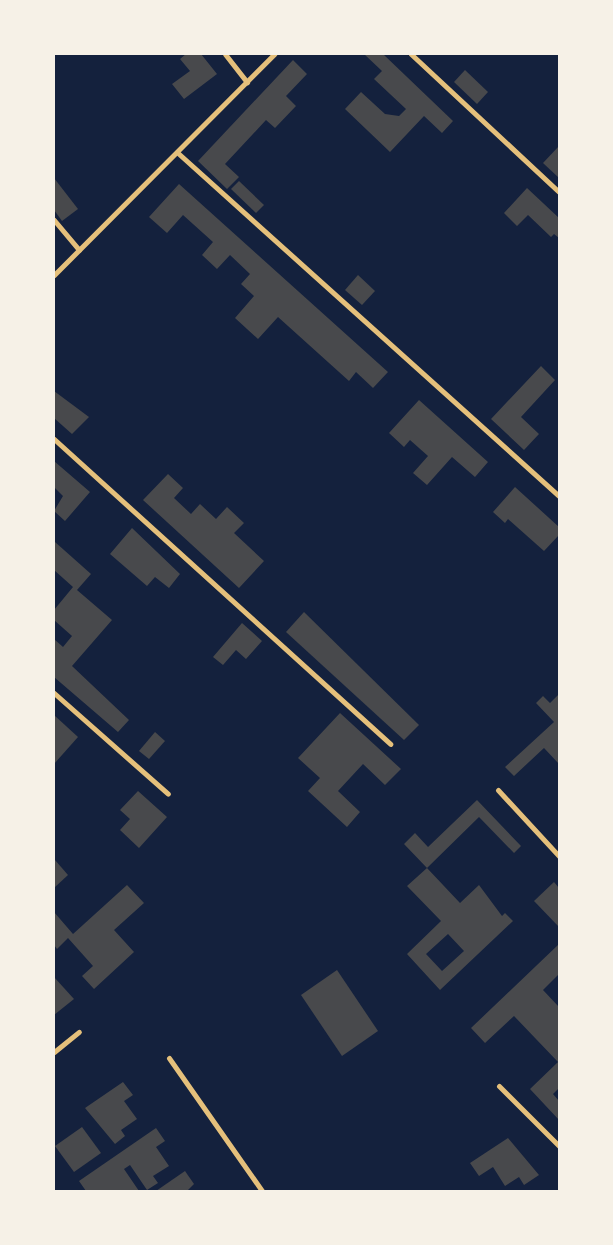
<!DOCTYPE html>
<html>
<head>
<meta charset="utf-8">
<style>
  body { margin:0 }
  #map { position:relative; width:613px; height:1245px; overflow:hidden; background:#14213d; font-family:"Archivo Narrow",sans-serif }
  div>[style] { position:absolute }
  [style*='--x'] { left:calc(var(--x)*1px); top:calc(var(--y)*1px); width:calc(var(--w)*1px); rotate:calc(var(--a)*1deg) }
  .building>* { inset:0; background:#48494c }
  .minor>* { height:5px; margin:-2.5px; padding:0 2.5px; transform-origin:2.5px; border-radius:2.5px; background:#e5c07b }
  span { translate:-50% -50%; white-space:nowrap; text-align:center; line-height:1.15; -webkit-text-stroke:4.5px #f6f1e7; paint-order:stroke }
  .frame { position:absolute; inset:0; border:55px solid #f6f1e7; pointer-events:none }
</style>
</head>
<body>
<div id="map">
  <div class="building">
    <i style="clip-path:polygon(186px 54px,201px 54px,217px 74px,184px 99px,172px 84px,190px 71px,180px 59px)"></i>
    <i style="clip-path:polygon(364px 54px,383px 54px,453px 121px,442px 133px,424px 116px,390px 152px,345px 109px,361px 92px,385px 114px,399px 116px,406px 109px,374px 79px,382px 71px)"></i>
    <i style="clip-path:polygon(293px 60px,307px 74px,286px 96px,296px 106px,275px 128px,266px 120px,225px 164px,239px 177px,227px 189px,198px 161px)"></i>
    <i style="clip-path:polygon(465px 70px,488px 92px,477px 104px,454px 82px)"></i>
    <i style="clip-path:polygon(559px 146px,559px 178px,543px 163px)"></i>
    <i style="clip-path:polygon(54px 178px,78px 209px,62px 221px,54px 210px)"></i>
    <i style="clip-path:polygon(239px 181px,264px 205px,256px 213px,231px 189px)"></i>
    <i style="clip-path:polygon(179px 184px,388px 372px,373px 388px,356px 372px,349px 381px,278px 317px,258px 339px,235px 318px,254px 296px,241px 284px,250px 274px,230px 255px,217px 269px,202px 255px,213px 242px,183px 215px,167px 233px,149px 217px)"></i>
    <i style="clip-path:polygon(527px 188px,559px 218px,559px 238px,554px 234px,551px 237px,528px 215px,517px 226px,504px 213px)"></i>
    <i style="clip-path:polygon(358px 275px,375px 291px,362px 305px,345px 290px)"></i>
    <i style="clip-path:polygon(541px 366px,555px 380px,521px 417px,539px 434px,524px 450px,491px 419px)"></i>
    <i style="clip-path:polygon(54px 391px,89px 417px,72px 434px,54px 418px)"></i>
    <i style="clip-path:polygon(419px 400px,488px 462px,475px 477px,452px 457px,427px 485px,413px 473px,428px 456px,410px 440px,404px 447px,389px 433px)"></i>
    <i style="clip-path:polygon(54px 461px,90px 492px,65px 521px,54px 511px,63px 496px,54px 487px)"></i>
    <i style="clip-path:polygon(168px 474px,183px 488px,174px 498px,191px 514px,200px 504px,216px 519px,227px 507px,244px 523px,234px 533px,264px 561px,239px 588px,143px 500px)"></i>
    <i style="clip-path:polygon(515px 487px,559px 527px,559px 535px,544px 551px,508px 519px,505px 523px,493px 512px)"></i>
    <i style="clip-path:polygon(132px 528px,180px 574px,169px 588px,155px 577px,147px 586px,110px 554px)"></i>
    <i style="clip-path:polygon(55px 542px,91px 574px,77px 590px,112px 620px,72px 666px,129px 720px,118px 732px,54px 677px,54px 639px,63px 647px,72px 636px,54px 620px,54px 610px,73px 587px,54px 570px)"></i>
    <i style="clip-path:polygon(304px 612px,419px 725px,404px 740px,286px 632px)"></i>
    <i style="clip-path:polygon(242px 623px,262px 641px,246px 659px,236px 650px,223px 665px,213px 657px)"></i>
    <i style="clip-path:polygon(559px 694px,559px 764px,544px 748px,514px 776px,505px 767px,554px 722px,536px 703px,543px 696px,550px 703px)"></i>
    <i style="clip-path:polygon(340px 713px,401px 769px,385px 785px,363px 764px,338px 791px,360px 812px,347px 827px,308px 791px,320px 778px,298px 758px)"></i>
    <i style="clip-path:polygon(54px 715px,78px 737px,54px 764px)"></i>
    <i style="clip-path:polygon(155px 732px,165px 741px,149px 759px,139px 751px)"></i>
    <i style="clip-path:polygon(138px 791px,167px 817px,139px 848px,120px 830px,130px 819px,120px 810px)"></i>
    <i style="clip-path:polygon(477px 800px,521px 846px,514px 853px,479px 817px,427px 868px,404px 844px,415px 833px,428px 847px)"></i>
    <i style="clip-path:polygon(55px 860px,68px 875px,54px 888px,54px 861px)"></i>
    <i style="clip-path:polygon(evenodd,427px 868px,460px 903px,479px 885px,502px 916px,505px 913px,513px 921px,440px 990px,407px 954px,441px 921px,407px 886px,427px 868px,448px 934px,464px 951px,442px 971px,426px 954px,448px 934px)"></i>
    <i style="clip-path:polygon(554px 882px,559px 888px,559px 927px,534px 901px)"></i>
    <i style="clip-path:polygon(127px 885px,144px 903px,114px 930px,134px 952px,94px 989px,82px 976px,93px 966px,68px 938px,57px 949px,54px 945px,54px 912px,73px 934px)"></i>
    <i style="clip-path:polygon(559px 944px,559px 974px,543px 990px,559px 1007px,559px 1088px,553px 1094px,559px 1101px,559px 1120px,530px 1089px,558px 1062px,514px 1016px,485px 1043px,471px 1028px)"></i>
    <i style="clip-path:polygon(337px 970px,378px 1031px,342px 1056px,301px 995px)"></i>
    <i style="clip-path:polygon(54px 977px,74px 999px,54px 1015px)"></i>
    <i style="clip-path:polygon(123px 1082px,133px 1095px,124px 1101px,137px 1119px,121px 1130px,125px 1136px,115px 1144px,85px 1108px)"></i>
    <i style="clip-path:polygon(82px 1127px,101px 1153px,74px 1172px,55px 1146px)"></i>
    <i style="clip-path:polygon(156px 1128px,165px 1141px,156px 1147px,169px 1166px,153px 1176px,158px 1183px,147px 1190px,130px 1165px,124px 1169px,139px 1191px,86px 1191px,79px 1181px)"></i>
    <i style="clip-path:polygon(508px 1138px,539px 1175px,524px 1185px,519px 1177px,505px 1186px,493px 1167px,479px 1176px,470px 1163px)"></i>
    <i style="clip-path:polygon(185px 1171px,194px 1184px,187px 1191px,156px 1191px)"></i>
  </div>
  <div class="minor">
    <i style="--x:225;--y:54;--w:36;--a:52"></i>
    <i style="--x:411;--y:54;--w:202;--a:43"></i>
    <i style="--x:179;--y:154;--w:511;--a:41.99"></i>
    <i style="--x:54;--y:220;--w:39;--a:50"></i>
    <i style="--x:54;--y:275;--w:312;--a:-45.1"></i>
    <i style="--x:54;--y:439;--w:454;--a:42.2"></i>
    <i style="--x:54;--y:693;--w:152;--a:41.5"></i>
    <i style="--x:498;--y:790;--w:90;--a:47.3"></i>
    <i style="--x:54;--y:1052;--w:32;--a:-39"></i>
    <i style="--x:169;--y:1058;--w:162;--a:55"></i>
    <i style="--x:499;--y:1086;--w:85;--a:45"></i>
  </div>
  <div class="frame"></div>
</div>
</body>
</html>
